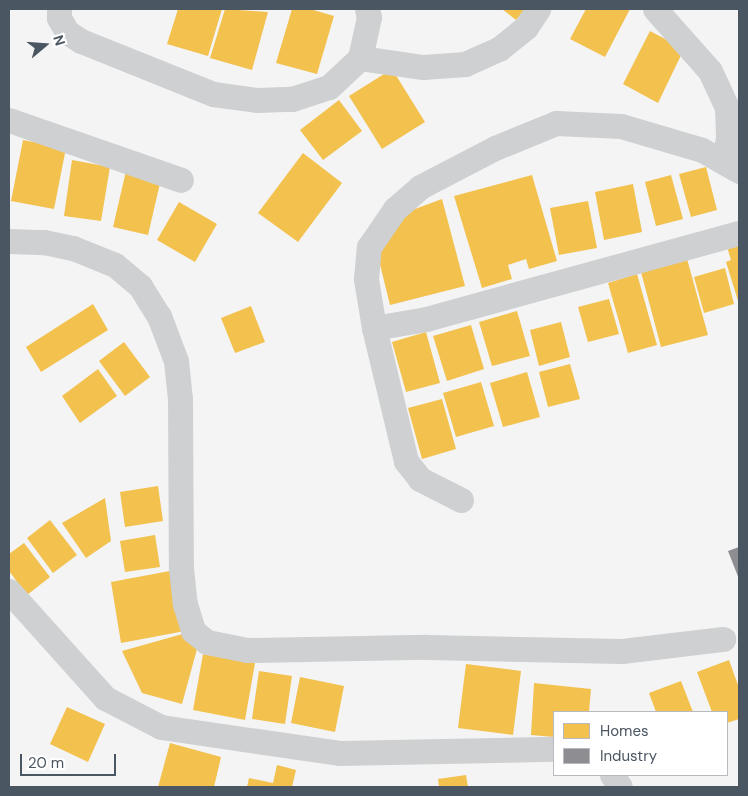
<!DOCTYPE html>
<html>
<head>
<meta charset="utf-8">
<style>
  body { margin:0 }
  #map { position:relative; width:748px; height:796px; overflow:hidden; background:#f4f4f4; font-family:"DM Sans",sans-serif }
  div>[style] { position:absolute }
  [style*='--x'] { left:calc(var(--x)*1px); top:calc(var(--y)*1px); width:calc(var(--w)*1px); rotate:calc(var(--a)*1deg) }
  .homes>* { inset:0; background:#f2c14e }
  .industry>* { inset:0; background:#8d8d92 }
  .street>* { height:25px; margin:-12.5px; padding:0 12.5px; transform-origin:12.5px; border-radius:12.5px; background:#ced0d2 }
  span { translate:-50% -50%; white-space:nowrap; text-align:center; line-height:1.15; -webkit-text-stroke:5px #fff; paint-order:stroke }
  .frame { position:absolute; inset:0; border:10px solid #4a5661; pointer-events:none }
  .legend { position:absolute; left:553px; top:711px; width:175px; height:65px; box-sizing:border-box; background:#fff; border:1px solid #b7bbc0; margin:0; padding:6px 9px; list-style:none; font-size:15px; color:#4a5661 }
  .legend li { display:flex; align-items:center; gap:10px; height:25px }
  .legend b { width:25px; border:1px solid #b7bbc0 }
  .north { position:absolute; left:20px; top:20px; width:50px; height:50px; -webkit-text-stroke:4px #fff; paint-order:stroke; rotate:72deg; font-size:14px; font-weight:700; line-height:20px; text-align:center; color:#4a5661 }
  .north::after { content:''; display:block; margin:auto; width:18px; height:22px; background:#4a5661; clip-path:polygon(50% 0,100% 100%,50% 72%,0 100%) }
  .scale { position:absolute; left:20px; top:754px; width:96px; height:22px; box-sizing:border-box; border:2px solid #4a5661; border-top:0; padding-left:6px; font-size:15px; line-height:18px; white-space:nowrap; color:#4a5661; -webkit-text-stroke:4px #fff; paint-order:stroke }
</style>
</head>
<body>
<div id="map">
  <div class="homes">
    <i style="clip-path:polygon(178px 9px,222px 9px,208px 56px,167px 44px)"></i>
    <i style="clip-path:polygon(225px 9px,268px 12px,252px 70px,210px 58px)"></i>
    <i style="clip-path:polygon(292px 9px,310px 9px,334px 16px,317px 74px,276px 63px)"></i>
    <i style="clip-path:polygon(502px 9px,525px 9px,516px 20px)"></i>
    <i style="clip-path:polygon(586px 9px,630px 9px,605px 57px,570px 39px)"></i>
    <i style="clip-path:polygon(650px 31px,684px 49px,658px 103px,623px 84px)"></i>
    <i style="clip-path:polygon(392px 69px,425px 122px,382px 149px,349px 96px)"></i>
    <i style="clip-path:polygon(339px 100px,362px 131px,323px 160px,300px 130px)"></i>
    <i style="clip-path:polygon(23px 140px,66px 148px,54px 209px,11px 201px)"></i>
    <i style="clip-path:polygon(303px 153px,342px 183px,298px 242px,258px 213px)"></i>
    <i style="clip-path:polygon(72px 160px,110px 167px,101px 221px,64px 216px)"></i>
    <i style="clip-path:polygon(706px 167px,717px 210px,691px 217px,679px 174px)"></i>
    <i style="clip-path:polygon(126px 171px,161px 179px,148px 235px,113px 227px)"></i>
    <i style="clip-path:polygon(532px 175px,557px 261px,529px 269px,526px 259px,508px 265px,512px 279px,482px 288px,454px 196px)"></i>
    <i style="clip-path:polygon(671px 175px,683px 219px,656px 226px,645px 182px)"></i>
    <i style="clip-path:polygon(633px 184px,642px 232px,604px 240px,595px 192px)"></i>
    <i style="clip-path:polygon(442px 199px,465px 286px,390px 305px,376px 248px,396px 216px)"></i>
    <i style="clip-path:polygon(588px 201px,597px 248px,559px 255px,550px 208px)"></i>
    <i style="clip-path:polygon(179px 202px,217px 224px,195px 262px,157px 240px)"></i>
    <i style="clip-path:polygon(739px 243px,739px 304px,726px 262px,731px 260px,727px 247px)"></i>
    <i style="clip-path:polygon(687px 259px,708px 335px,661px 347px,641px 272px)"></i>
    <i style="clip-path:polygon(725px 268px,734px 304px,704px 313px,694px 277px)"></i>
    <i style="clip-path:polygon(637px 274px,657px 345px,628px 353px,608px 283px)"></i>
    <i style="clip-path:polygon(609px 299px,619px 334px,588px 342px,578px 307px)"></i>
    <i style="clip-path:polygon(93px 304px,108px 330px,41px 372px,26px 347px)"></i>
    <i style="clip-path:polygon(251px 306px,265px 342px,235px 353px,221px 318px)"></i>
    <i style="clip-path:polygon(517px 311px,530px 356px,492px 366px,479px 322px)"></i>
    <i style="clip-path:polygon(561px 322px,570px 357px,539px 366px,530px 330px)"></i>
    <i style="clip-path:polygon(471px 325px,484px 369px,447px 381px,433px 336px)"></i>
    <i style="clip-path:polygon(426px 332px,440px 383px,406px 392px,392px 342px)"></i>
    <i style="clip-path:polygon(124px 342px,150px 377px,125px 396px,99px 361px)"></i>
    <i style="clip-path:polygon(570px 364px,580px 399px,548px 407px,539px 372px)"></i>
    <i style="clip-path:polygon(98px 369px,117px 396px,80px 423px,62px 396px)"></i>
    <i style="clip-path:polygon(527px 372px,540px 417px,503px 427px,490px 383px)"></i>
    <i style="clip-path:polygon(481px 382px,494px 426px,456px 437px,443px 393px)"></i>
    <i style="clip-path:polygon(442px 399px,456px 449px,422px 459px,408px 408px)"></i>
    <i style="clip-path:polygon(158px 486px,163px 521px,125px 527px,120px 492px)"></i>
    <i style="clip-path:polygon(105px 498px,111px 541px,86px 558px,62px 523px)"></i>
    <i style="clip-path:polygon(50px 520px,77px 555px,53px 573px,27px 538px)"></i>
    <i style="clip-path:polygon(155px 535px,160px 567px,125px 572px,120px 541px)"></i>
    <i style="clip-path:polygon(24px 543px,50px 577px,27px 595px,9px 571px,9px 554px)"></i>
    <i style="clip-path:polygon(175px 570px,185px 631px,121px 643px,111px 582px)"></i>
    <i style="clip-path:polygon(186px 633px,197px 649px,182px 704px,142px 693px,122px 651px)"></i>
    <i style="clip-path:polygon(203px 654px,255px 663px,245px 720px,193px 710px)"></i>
    <i style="clip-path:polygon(729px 660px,739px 688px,739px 719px,727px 723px,727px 712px,712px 712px,697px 672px)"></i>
    <i style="clip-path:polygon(466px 664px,521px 671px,513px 735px,458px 728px)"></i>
    <i style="clip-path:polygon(259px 671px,292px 676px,285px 724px,252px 719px)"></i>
    <i style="clip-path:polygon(300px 677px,344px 686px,335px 732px,291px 723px)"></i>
    <i style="clip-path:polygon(681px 681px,693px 712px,656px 712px,649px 693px)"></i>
    <i style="clip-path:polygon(534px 683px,591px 689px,589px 712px,554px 712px,554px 737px,531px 735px)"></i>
    <i style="clip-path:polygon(67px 707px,105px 724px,88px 762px,50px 744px)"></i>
    <i style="clip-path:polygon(170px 743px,221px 757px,214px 787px,158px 787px)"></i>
    <i style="clip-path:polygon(277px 765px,296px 770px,292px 787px,247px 787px,249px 778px,273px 783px)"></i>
    <i style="clip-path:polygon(466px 775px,468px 787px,439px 787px,438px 779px)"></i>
  </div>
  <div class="industry">
    <i style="clip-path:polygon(739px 547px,739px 579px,728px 551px)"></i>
  </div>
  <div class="street">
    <i style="--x:59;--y:9;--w:9;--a:90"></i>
    <i style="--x:59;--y:18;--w:16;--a:60"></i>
    <i style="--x:67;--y:32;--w:17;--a:33"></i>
    <i style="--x:81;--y:41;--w:142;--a:21.9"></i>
    <i style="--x:213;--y:94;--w:44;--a:7.8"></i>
    <i style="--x:257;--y:100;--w:35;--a:-2"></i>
    <i style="--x:292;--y:99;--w:39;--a:-18"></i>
    <i style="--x:329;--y:87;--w:42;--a:-43.1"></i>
    <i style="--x:360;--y:58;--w:42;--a:-77.6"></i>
    <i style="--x:369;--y:17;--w:8;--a:-104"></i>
    <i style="--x:655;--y:9;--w:83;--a:48.4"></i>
    <i style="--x:710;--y:71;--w:40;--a:65"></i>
    <i style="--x:727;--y:107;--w:31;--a:88"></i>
    <i style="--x:728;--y:138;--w:21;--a:101"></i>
    <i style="--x:360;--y:58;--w:64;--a:8.1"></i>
    <i style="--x:423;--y:67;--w:42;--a:-4.1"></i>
    <i style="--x:465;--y:64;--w:37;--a:-24"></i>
    <i style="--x:499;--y:49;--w:35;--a:-39"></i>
    <i style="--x:526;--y:27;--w:22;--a:-56"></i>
    <i style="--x:9;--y:120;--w:182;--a:19.2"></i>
    <i style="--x:9;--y:241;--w:35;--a:2"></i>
    <i style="--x:44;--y:242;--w:30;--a:12"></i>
    <i style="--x:73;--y:248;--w:45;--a:22"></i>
    <i style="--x:115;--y:265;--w:33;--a:40"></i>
    <i style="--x:140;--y:286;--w:36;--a:58"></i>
    <i style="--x:159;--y:316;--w:48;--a:69.3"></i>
    <i style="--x:176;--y:361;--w:38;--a:84"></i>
    <i style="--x:180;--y:399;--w:169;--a:89.7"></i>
    <i style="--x:181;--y:568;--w:36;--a:84"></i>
    <i style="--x:185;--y:604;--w:28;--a:73"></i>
    <i style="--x:193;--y:631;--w:18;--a:38"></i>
    <i style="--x:207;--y:642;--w:41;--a:11.3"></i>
    <i style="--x:247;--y:650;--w:180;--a:-1"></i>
    <i style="--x:427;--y:647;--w:195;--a:1.2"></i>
    <i style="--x:622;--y:651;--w:102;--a:-6.8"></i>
    <i style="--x:374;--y:328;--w:53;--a:-9.8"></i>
    <i style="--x:426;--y:319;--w:325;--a:-15.4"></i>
    <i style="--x:461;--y:500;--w:46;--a:-152.9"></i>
    <i style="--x:420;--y:479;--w:23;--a:-128"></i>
    <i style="--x:406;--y:461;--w:137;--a:-103.5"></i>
    <i style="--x:374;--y:328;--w:50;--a:-99.3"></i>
    <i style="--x:366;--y:279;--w:32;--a:-85"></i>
    <i style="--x:369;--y:247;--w:46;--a:-55.6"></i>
    <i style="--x:395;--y:209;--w:33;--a:-41"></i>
    <i style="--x:420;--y:187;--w:85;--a:-27.5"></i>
    <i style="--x:495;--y:148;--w:66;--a:-22.3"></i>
    <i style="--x:556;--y:123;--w:65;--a:2.6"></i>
    <i style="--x:621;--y:126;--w:84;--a:16.5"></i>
    <i style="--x:702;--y:150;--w:43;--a:29.6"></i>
    <i style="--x:9;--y:591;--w:144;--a:48.1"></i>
    <i style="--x:105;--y:698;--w:63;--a:27.4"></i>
    <i style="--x:161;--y:727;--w:180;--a:8.3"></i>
    <i style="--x:339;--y:753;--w:215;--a:-1.1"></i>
    <i style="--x:612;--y:775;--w:14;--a:56"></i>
  </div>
  <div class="frame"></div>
  <ul class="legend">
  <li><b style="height:14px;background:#f2c14e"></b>Homes</li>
  <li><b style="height:14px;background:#8d8d92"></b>Industry</li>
  </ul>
  <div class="north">N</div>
  <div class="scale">20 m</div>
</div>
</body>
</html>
